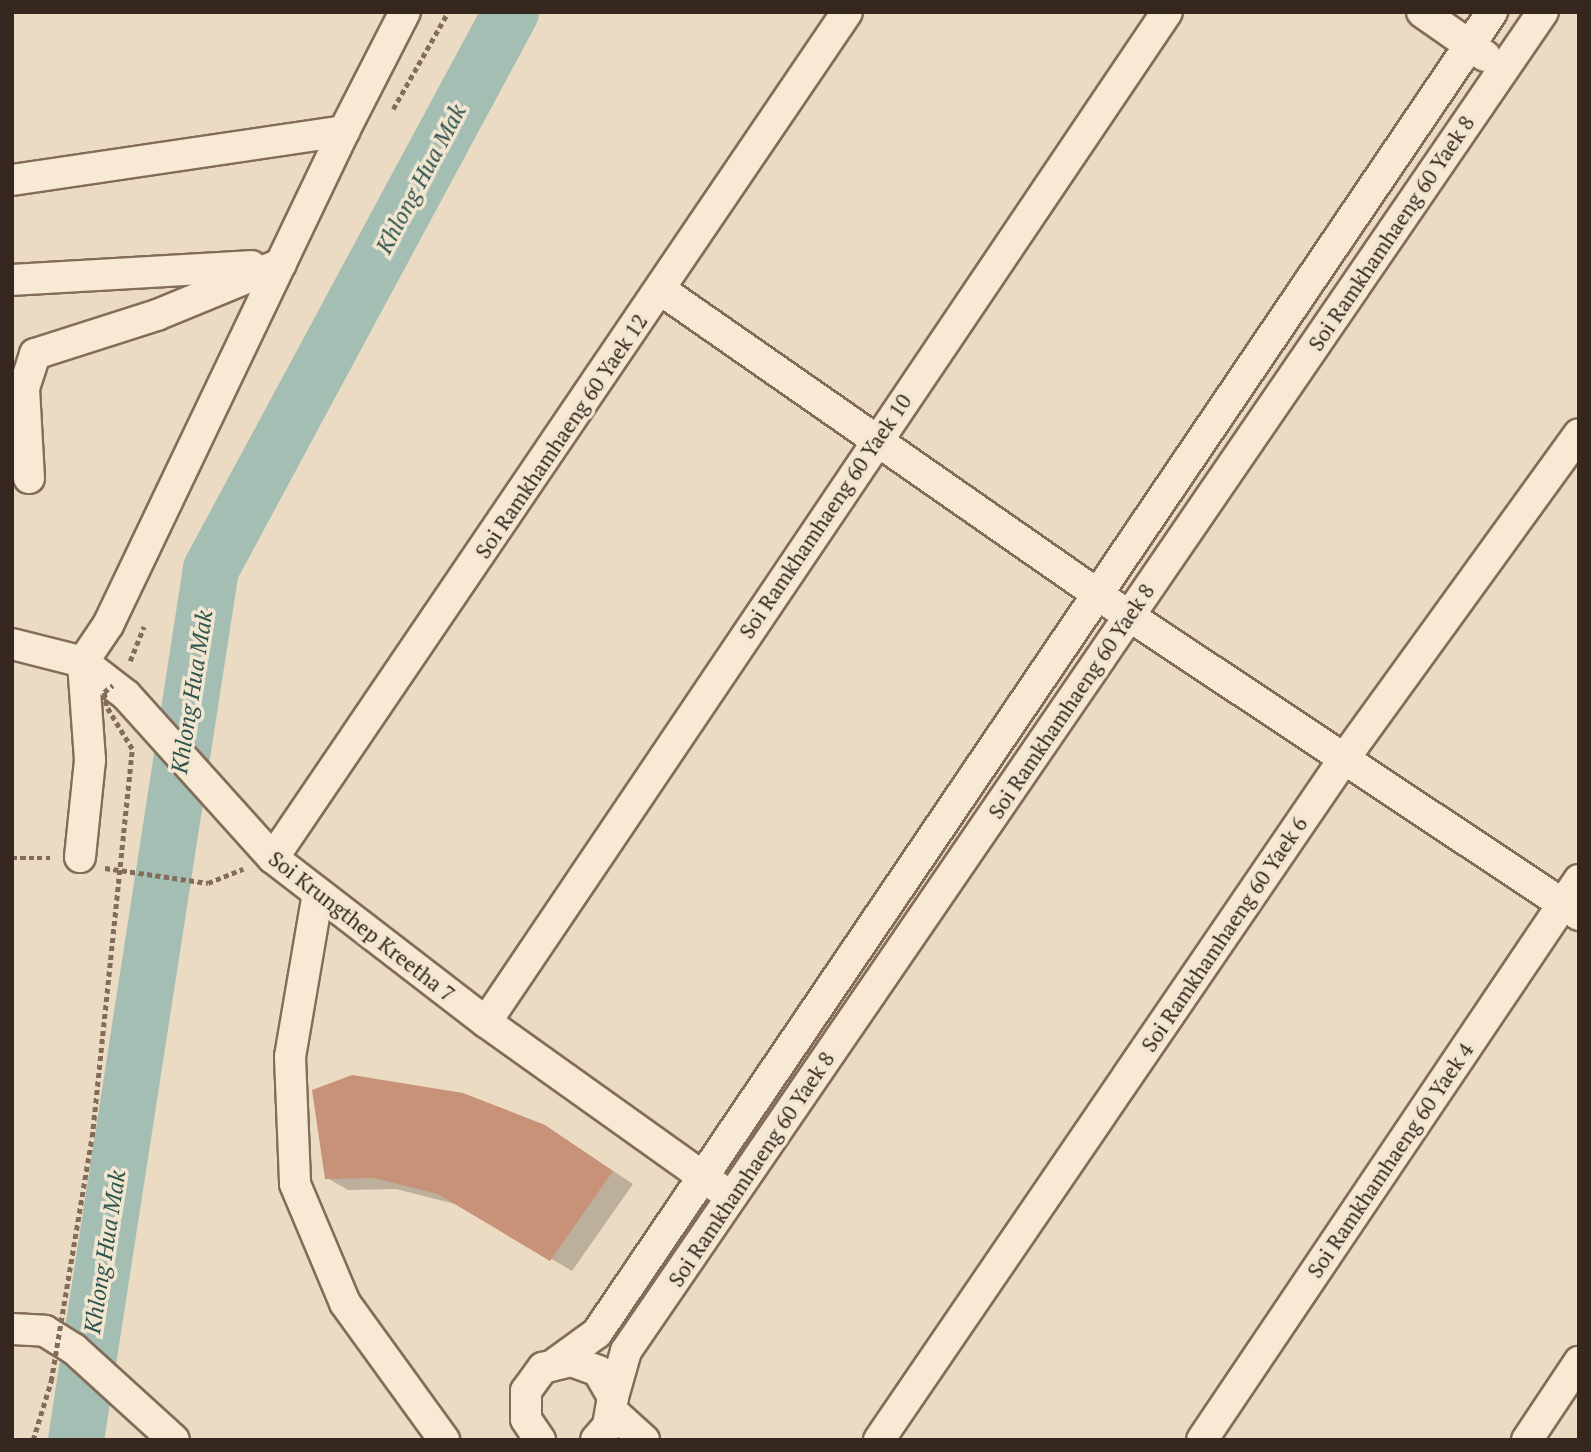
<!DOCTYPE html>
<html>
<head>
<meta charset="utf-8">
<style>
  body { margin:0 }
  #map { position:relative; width:1591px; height:1452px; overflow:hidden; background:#ebdbc2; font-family:"PT Serif",serif }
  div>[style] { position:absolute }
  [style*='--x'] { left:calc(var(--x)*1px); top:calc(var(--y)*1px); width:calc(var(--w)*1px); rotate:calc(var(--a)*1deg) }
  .shadow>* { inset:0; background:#0003 }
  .river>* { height:56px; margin:-28px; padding:0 28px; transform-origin:28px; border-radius:28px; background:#a4beb4 }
  .building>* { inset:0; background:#c89279 }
  .path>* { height:4.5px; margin-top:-2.25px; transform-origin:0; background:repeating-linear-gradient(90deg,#846c5a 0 5px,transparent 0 8.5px) }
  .roads { filter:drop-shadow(2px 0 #846c5a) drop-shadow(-2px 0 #846c5a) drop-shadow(0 2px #846c5a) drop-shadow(0 -2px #846c5a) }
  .minor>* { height:30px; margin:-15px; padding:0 15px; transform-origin:15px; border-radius:15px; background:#f7e9d4 }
  .path-bridge>* { height:4.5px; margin-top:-2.25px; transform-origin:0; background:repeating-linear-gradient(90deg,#846c5a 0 5px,transparent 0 8.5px) }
  span { translate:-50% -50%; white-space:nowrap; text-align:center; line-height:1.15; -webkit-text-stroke:7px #f3e6d1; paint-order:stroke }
  .street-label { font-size:21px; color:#35261e }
  .water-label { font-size:23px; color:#2d544d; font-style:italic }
  .frame { position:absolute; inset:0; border:14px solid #35261e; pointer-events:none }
</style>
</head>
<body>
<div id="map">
  <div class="shadow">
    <i style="clip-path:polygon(545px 1126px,633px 1184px,572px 1271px,459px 1205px,396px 1189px,348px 1190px,327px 1178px)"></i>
  </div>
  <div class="river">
    <i style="--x:76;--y:1440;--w:881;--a:-81.19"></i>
    <i style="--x:211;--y:569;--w:633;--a:-61.69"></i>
  </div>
  <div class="building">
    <i style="clip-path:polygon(352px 1075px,463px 1093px,545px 1125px,613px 1171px,550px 1261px,438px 1194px,374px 1178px,325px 1179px,312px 1090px)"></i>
  </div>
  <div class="path">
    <i style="--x:393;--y:109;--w:112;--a:-60.4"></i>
    <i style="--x:130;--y:661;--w:37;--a:-68"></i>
    <i style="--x:12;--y:858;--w:38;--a:0"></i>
    <i style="--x:105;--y:868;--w:104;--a:8.3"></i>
    <i style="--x:208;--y:883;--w:38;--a:-22"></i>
  </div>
  <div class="roads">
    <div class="minor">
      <i style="--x:1422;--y:12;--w:77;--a:34.9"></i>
      <i style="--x:12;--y:180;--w:336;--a:-8.4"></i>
      <i style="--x:344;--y:131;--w:134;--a:-62.9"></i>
      <i style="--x:12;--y:280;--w:240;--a:-3.3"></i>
      <i style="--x:661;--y:290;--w:551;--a:34.87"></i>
      <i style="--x:1113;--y:605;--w:560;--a:33.63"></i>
      <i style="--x:29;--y:478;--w:90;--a:-93.2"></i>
      <i style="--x:24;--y:388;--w:36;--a:-72"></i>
      <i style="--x:35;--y:354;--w:128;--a:-17.7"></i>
      <i style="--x:157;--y:315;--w:134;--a:-22.4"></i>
      <i style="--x:12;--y:644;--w:73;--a:14.2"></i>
      <i style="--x:83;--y:662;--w:54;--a:37.5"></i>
      <i style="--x:126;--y:695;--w:219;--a:48"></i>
      <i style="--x:273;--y:858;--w:269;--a:37.6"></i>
      <i style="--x:486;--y:1022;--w:287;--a:35.5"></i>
      <i style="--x:80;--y:857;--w:98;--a:-84.1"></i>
      <i style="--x:90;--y:760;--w:98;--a:-94.1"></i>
      <i style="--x:83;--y:662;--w:45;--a:-56"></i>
      <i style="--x:108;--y:625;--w:547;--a:-64.46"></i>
      <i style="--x:273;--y:858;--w:1022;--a:-55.84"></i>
      <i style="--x:318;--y:893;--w:166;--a:99.7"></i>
      <i style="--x:290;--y:1057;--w:127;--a:87.7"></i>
      <i style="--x:295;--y:1184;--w:129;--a:67.2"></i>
      <i style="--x:345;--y:1303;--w:169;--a:54.1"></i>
      <i style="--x:486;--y:1022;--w:1218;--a:-56.01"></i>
      <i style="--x:12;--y:1329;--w:33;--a:3"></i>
      <i style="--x:45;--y:1331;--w:34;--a:32"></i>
      <i style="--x:74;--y:1349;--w:135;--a:42.3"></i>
      <i style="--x:557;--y:1362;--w:49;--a:-35.9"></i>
      <i style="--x:597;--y:1333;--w:1596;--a:-55.88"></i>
      <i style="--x:613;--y:1397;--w:48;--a:-74.2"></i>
      <i style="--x:626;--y:1351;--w:1623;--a:-55.6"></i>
      <i style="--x:613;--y:1412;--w:42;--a:42.1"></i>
      <i style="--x:540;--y:1440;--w:25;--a:-124"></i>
      <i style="--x:526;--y:1419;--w:28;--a:-90"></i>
      <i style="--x:526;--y:1391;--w:29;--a:-54"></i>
      <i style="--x:543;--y:1368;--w:29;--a:-14"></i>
      <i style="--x:571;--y:1361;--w:29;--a:20"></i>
      <i style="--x:598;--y:1371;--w:30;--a:60"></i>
      <i style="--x:613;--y:1397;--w:29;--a:100"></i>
      <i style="--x:608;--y:1426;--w:18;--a:131"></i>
      <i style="--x:879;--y:1440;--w:828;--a:-55.68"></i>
      <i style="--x:1346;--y:756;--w:397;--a:-54.1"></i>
      <i style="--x:1202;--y:1440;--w:675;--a:-56.05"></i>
      <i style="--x:1527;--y:1440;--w:94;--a:-56.3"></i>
    </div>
  </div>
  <div class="path-bridge">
    <i style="--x:33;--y:1440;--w:62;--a:-73"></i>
    <i style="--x:51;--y:1381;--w:247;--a:-80.5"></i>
    <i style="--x:92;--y:1137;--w:390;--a:-84.1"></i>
    <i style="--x:132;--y:749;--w:50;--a:-121.2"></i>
    <i style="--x:106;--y:706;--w:14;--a:-98"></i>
    <i style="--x:104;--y:692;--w:11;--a:-38"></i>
  </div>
  <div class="street-label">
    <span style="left:1391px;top:233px;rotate:-56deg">Soi Ramkhamhaeng 60 Yaek 8</span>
    <span style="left:561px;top:436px;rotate:-56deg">Soi Ramkhamhaeng 60 Yaek 12</span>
    <span style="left:825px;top:516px;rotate:-56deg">Soi Ramkhamhaeng 60 Yaek 10</span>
    <span style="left:1071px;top:701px;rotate:-56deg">Soi Ramkhamhaeng 60 Yaek 8</span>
    <span style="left:362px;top:926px;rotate:38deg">Soi Krungthep Kreetha 7</span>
    <span style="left:1224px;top:934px;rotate:-56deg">Soi Ramkhamhaeng 60 Yaek 6</span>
    <span style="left:1390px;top:1160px;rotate:-56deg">Soi Ramkhamhaeng 60 Yaek 4</span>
    <span style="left:751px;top:1169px;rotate:-56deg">Soi Ramkhamhaeng 60 Yaek 8</span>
  </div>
  <div class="water-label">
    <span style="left:421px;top:179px;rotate:-62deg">Khlong Hua Mak</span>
    <span style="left:192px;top:692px;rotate:-81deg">Khlong Hua Mak</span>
    <span style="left:105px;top:1252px;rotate:-81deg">Khlong Hua Mak</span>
  </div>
  <div class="frame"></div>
</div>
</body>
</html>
